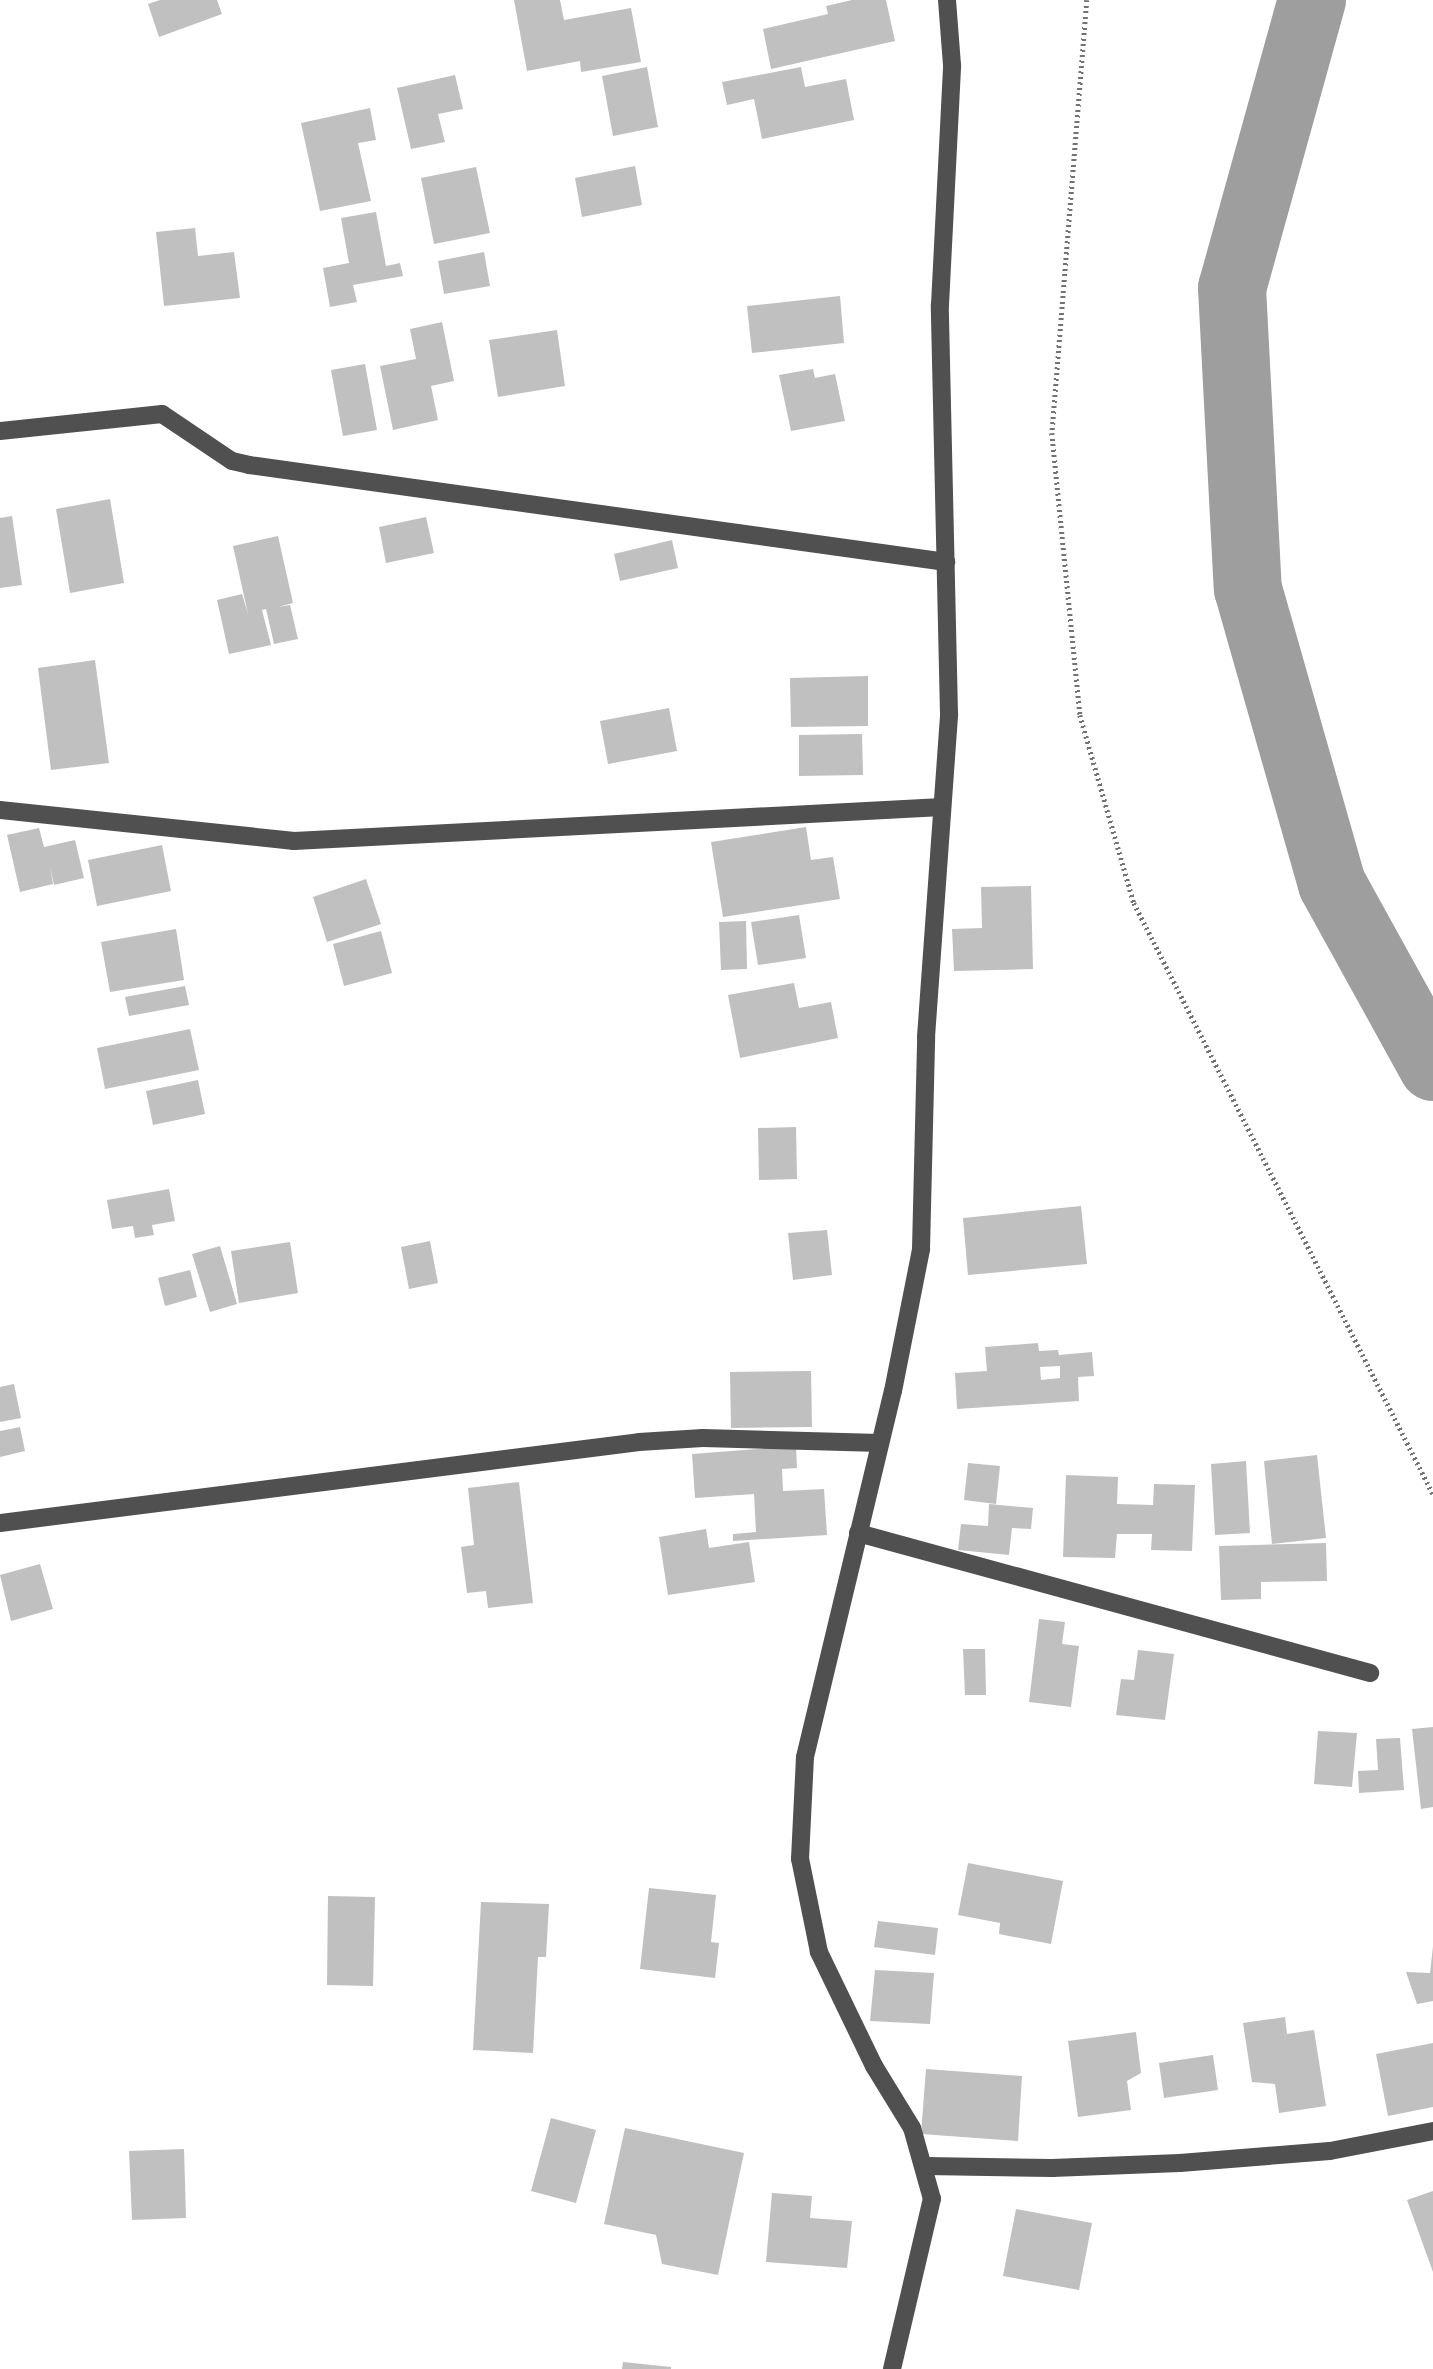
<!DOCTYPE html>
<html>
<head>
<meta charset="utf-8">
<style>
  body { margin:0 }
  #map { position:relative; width:1433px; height:2369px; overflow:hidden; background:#fff; font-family:"Public Sans",sans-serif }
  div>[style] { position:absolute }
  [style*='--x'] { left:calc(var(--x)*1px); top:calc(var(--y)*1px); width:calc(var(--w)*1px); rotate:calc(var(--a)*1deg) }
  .river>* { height:68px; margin:-34px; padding:0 34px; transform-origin:34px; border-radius:34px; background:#9e9e9e }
  .building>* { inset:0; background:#c0c0c0 }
  .path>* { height:4.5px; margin-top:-2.25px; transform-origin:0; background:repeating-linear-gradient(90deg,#727272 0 2px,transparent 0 5.5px) }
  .minor>* { height:18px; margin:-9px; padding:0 9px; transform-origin:9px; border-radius:9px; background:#505050 }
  span { translate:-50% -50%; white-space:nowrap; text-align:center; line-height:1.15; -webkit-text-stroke:5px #fff; paint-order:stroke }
</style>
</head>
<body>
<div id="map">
  <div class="river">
    <i style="--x:1312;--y:0;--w:299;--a:105.5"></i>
    <i style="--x:1232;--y:288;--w:301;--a:87"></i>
    <i style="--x:1248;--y:589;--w:307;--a:74.1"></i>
    <i style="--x:1332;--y:884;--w:209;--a:61.1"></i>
  </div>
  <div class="building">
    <i style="clip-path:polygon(160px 0,217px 0,222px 14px,159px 37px,148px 4px)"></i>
    <i style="clip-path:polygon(514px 0,560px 0,564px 20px,631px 8px,641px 62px,581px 72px,580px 61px,527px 71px)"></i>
    <i style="clip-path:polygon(852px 0,886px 0,895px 41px,771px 69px,763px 29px,828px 14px,826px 6px)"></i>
    <i style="clip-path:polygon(647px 67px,658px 127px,613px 136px,602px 76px)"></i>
    <i style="clip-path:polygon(801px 67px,805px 87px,846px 79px,854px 120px,762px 139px,754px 99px,727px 105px,722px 82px)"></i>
    <i style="clip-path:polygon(455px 75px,463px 109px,438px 114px,445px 142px,411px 149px,397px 88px)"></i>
    <i style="clip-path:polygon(370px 108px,376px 140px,358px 143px,371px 201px,320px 211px,301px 123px)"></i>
    <i style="clip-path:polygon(635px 166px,642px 205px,582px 217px,575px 178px)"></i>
    <i style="clip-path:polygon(476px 167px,490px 233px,434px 244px,421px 178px)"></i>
    <i style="clip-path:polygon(376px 212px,386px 266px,400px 263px,403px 276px,353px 285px,357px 302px,330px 307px,323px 268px,349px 263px,341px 218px)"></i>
    <i style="clip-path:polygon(195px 228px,198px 256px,234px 252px,240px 298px,164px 306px,156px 232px)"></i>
    <i style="clip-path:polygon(484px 252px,490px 286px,444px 294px,438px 261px)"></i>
    <i style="clip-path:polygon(840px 296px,844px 343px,752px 353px,747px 306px)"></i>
    <i style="clip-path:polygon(442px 322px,454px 381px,431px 386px,438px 420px,393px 430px,380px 366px,416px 359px,410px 329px)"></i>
    <i style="clip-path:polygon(557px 330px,565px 386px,498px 397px,489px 340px)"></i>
    <i style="clip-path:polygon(365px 364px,377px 430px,343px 436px,331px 370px)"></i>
    <i style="clip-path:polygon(813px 369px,815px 378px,835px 374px,845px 421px,791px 431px,779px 375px)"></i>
    <i style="clip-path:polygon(110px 499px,124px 583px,70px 593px,56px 509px)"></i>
    <i style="clip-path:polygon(12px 516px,22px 585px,0 588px,0 518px)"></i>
    <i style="clip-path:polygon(426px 517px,434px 553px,386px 563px,379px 527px)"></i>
    <i style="clip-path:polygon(278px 536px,293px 603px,278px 607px,290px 605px,298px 639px,274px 644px,266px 609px,262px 610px,271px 645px,229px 654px,217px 600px,242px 594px,248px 614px,233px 546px)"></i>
    <i style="clip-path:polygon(672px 540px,678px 568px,620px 581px,614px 554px)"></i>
    <i style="clip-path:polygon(95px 660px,109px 763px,51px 770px,38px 668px)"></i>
    <i style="clip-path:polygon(868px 676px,868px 726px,791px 727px,790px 678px)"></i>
    <i style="clip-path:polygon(669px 708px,677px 751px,608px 764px,600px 721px)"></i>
    <i style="clip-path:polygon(862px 734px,863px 775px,799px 776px,799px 735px)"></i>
    <i style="clip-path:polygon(806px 827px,811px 860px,833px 857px,840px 899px,723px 917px,711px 842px)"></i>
    <i style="clip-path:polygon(39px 828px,44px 847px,75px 840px,84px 878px,54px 885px,50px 866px,53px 884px,20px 892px,7px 835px)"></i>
    <i style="clip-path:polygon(162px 845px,171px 891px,97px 906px,88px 860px)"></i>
    <i style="clip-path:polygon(366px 879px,381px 924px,327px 942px,313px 897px)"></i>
    <i style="clip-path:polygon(1031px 886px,1033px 969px,954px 971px,952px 929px,982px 928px,981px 887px)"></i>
    <i style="clip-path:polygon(799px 915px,806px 958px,758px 965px,751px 922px)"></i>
    <i style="clip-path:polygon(746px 921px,747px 969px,721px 970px,719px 922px)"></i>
    <i style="clip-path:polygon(176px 929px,184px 980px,110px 992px,101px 942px)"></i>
    <i style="clip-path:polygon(381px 931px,392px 973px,344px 986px,333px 944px)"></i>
    <i style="clip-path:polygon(794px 983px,799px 1008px,831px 1002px,838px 1038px,740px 1058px,728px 995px)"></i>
    <i style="clip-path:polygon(185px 986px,189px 1005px,129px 1016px,125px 997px)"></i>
    <i style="clip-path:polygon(190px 1029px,199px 1070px,105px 1089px,97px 1048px)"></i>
    <i style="clip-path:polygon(198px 1080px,205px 1114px,153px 1125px,146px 1091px)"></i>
    <i style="clip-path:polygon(796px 1127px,797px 1179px,759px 1180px,758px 1128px)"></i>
    <i style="clip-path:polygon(169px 1189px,175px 1221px,152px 1225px,154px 1235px,135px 1238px,133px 1226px,112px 1229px,107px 1200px)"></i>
    <i style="clip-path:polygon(1081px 1206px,1087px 1264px,968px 1275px,963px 1218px)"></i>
    <i style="clip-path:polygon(827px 1230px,832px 1275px,793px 1280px,788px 1233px)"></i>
    <i style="clip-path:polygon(430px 1241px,438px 1283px,409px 1289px,401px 1247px)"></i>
    <i style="clip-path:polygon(290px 1242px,298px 1293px,239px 1303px,231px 1251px)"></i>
    <i style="clip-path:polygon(220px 1246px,237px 1304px,210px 1312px,192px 1254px)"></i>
    <i style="clip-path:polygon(190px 1270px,197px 1297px,165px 1306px,158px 1278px)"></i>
    <i style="clip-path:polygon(evenodd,1038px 1343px,1039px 1351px,1058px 1350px,1059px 1355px,1092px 1352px,1094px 1376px,1078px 1377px,1079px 1401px,957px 1409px,955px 1373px,987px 1371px,985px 1347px,1038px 1343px,1060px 1366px,1060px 1378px,1041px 1380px,1040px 1367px,1060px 1366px)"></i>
    <i style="clip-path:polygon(811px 1371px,812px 1427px,731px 1428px,730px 1372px)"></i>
    <i style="clip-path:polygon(14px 1384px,21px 1418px,0 1422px,0 1387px)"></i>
    <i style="clip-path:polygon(20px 1427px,25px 1451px,0 1457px,0 1431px)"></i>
    <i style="clip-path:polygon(796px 1446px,797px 1468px,782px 1469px,783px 1491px,824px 1489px,827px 1535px,733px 1541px,733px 1534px,756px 1532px,754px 1494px,695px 1498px,692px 1454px)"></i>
    <i style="clip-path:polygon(1317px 1455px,1326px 1538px,1272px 1544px,1264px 1461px)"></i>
    <i style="clip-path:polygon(1246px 1461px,1250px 1533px,1215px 1535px,1211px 1464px)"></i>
    <i style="clip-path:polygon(968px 1463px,1000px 1466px,996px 1504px,964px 1500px)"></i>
    <i style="clip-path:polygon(1066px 1475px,1118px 1477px,1117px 1504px,1153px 1505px,1154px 1484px,1195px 1485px,1192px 1551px,1151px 1550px,1152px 1534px,1117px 1534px,1115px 1558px,1063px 1557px)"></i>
    <i style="clip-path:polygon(519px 1482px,533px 1603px,488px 1608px,486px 1591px,467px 1593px,461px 1547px,474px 1545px,468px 1488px)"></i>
    <i style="clip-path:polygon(989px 1504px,1033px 1508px,1031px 1529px,1012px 1528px,1009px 1555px,958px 1550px,961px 1524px,988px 1526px)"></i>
    <i style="clip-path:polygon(706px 1529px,709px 1548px,749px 1542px,755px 1582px,668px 1595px,659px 1537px)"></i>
    <i style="clip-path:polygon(1326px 1543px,1327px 1581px,1261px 1582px,1261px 1599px,1221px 1600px,1219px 1546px)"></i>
    <i style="clip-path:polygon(40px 1564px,53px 1609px,11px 1621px,0 1575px)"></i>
    <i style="clip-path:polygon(1039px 1619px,1065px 1622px,1062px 1644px,1079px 1646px,1071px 1707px,1029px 1702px)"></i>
    <i style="clip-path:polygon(963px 1649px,985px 1649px,986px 1695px,965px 1695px)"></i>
    <i style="clip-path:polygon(1138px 1650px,1174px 1654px,1165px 1720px,1116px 1715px,1121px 1679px,1134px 1680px)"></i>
    <i style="clip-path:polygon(1433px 1727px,1433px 1807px,1421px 1809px,1412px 1729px)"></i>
    <i style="clip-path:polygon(1318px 1731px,1357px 1733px,1352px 1787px,1314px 1784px)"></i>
    <i style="clip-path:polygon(1400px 1738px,1404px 1790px,1359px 1793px,1358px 1771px,1378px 1770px,1376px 1739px)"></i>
    <i style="clip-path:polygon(968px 1863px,1063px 1881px,1051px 1944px,999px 1934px,1000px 1923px,958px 1915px)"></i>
    <i style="clip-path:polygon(649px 1888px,716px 1895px,711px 1942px,719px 1943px,715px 1978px,640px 1969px)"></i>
    <i style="clip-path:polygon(328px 1896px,375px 1897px,373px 1986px,327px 1985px)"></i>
    <i style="clip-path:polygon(481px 1902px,549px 1904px,546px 1957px,538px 1957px,533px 2053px,473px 2050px)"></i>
    <i style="clip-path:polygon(878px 1921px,938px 1928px,935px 1955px,874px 1947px)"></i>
    <i style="clip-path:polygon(1433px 1946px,1433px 2001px,1417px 2004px,1406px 1972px,1430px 1973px)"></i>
    <i style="clip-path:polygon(875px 1970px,934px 1973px,930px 2024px,870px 2021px)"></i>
    <i style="clip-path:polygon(1285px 2017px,1287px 2034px,1314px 2030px,1326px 2106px,1279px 2113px,1275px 2084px,1252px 2082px,1243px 2023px)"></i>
    <i style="clip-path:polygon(1136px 2032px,1141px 2073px,1127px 2081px,1131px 2110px,1078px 2117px,1068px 2041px)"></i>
    <i style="clip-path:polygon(1433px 2043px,1433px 2107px,1388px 2116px,1376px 2054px)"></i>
    <i style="clip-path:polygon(1213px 2055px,1218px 2090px,1164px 2098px,1159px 2063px)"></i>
    <i style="clip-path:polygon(926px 2069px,1022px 2076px,1018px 2141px,921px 2134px)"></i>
    <i style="clip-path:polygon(551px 2118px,596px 2130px,576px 2203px,531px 2191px)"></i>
    <i style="clip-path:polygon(625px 2128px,744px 2153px,718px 2275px,662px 2264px,656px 2235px,604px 2224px)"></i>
    <i style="clip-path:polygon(184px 2149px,186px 2218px,132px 2220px,129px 2151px)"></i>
    <i style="clip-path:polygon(1433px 2191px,1433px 2272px,1407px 2200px)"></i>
    <i style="clip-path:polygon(772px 2193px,812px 2196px,810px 2218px,852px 2221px,847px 2268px,766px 2262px)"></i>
    <i style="clip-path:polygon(1016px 2209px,1092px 2223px,1079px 2290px,1003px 2276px)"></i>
    <i style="clip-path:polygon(623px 2362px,671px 2367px,671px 2369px,622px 2369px)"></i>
  </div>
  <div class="path">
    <i style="--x:1087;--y:0;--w:434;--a:94.6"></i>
    <i style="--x:1052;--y:433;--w:283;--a:84.3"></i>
    <i style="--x:1080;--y:715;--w:196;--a:74"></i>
    <i style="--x:1134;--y:903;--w:662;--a:63.16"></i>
  </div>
  <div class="minor">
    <i style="--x:0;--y:431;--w:163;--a:-6"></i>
    <i style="--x:162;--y:414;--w:84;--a:33.9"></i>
    <i style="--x:232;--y:461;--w:17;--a:13"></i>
    <i style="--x:249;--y:465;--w:704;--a:7.92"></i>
    <i style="--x:0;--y:810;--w:296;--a:6"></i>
    <i style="--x:294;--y:841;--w:649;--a:-3"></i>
    <i style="--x:0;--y:1523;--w:644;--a:-7.22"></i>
    <i style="--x:639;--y:1442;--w:64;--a:-3.6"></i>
    <i style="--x:703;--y:1438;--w:177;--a:1.6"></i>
    <i style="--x:858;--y:1533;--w:531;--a:15.29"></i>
    <i style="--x:926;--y:2166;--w:126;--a:0.9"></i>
    <i style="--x:1052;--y:2168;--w:128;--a:-2.2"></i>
    <i style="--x:1180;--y:2163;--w:150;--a:-4.6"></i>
    <i style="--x:1330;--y:2151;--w:105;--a:-11"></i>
    <i style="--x:892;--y:2369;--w:175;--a:-76.8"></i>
    <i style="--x:932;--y:2199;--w:74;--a:-105.7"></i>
    <i style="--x:912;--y:2128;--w:73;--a:-121.5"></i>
    <i style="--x:874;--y:2066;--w:127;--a:-115.8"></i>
    <i style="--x:819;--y:1952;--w:95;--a:-101.5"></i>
    <i style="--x:800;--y:1859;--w:102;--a:-87.2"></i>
    <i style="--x:805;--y:1757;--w:376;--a:-76.5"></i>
    <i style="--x:893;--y:1391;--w:145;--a:-78.8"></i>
    <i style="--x:921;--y:1249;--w:212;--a:-88.6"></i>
    <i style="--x:926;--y:1037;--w:324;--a:-85.9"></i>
    <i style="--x:949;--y:714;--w:409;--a:-91.3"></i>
    <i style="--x:940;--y:305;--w:240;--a:-87.1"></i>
    <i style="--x:952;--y:65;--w:65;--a:-94.4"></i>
  </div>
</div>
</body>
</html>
